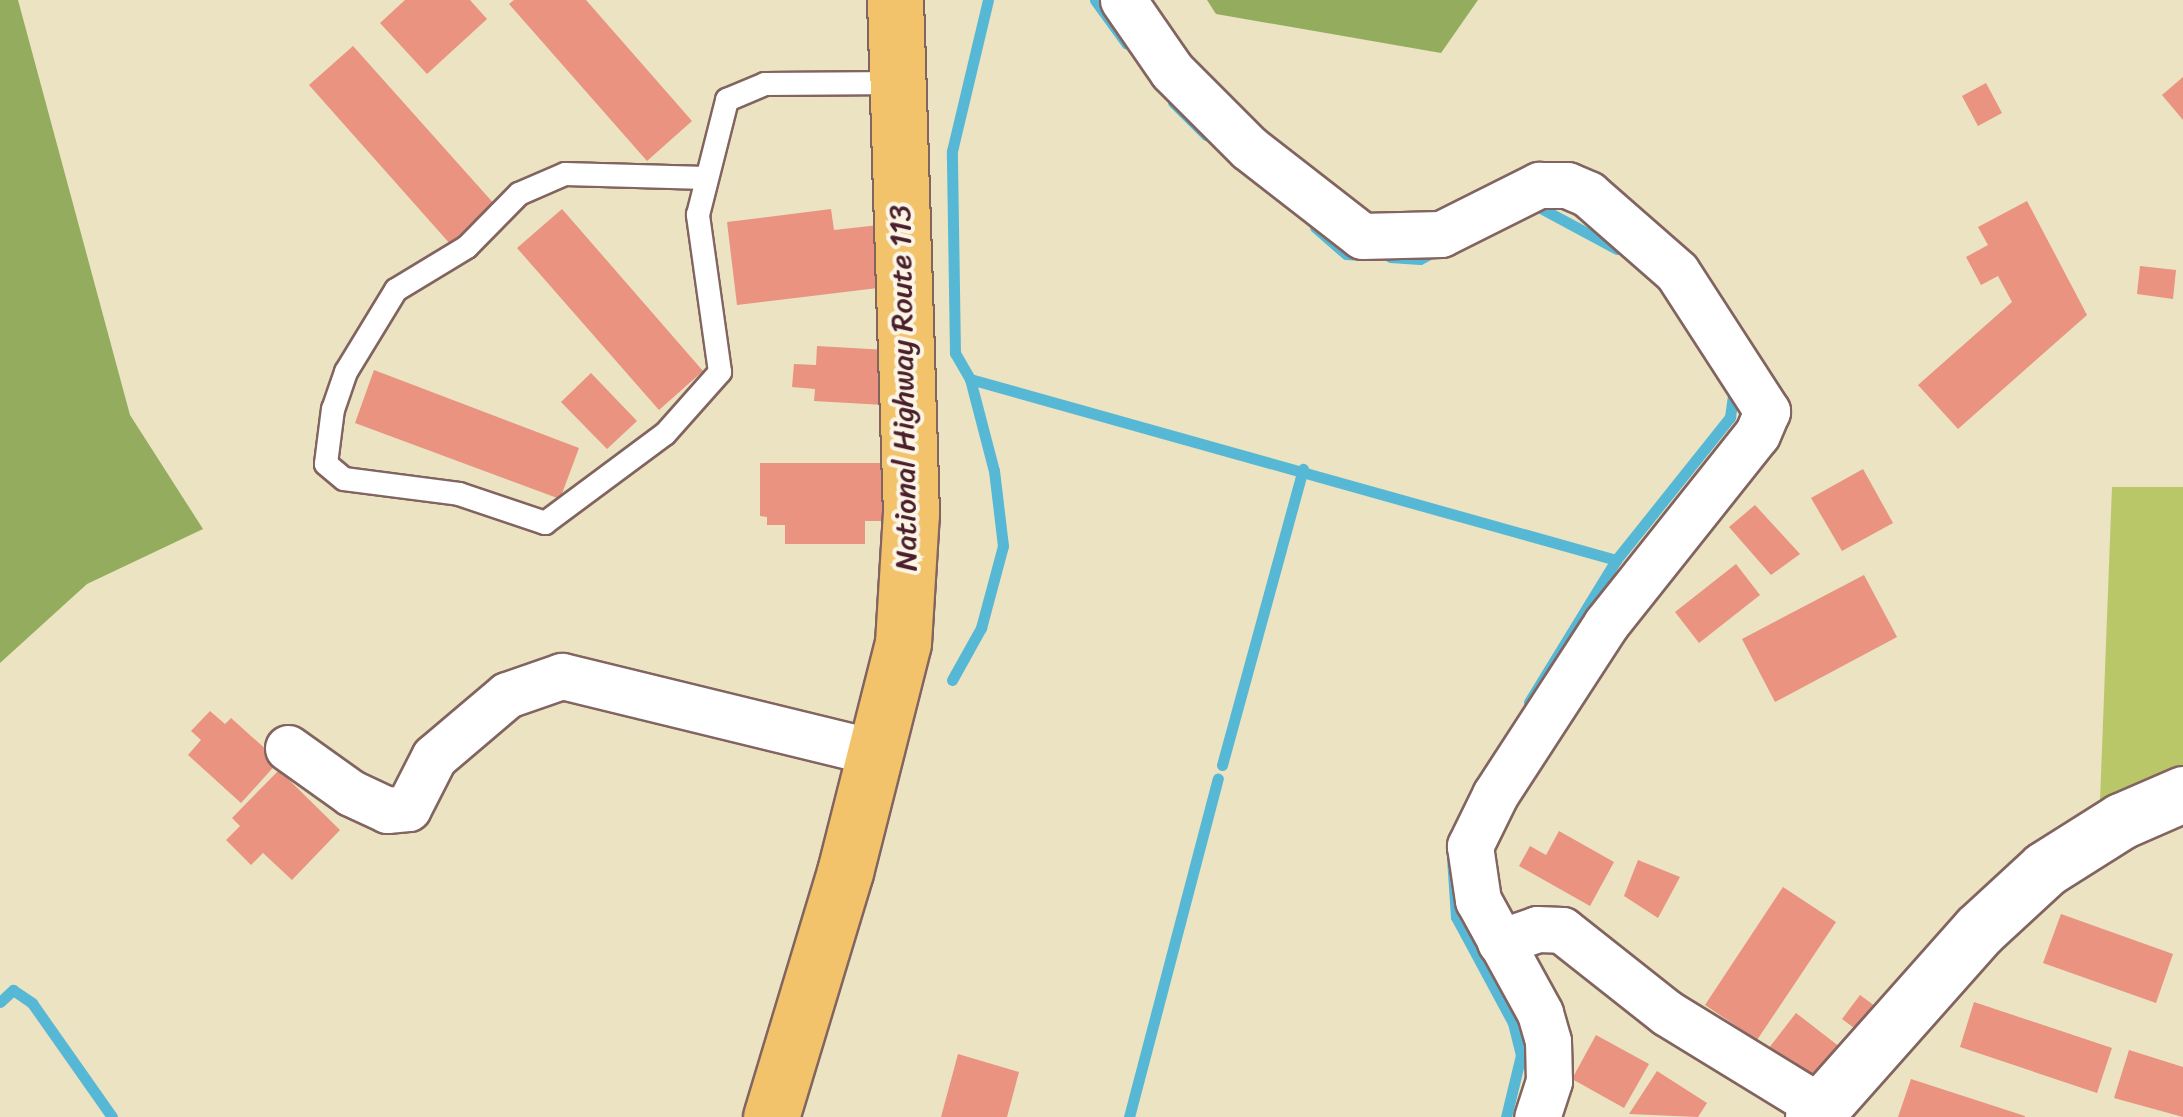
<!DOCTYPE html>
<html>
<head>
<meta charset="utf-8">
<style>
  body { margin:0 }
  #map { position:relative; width:2183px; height:1117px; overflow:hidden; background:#ebe3c1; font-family:Sriracha,sans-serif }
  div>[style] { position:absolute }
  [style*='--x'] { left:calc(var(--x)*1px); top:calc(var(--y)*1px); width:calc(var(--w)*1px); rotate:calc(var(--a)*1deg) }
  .green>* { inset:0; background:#bac769 }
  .forest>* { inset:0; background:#93ac5d }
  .stream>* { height:11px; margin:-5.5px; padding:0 5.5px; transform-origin:5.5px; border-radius:5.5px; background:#57b8d5 }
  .building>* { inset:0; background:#e99380 }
  .roads { filter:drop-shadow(2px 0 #826460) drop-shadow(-2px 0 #826460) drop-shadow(0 2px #826460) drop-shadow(0 -2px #826460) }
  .service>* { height:22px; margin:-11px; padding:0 11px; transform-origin:11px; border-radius:11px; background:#fff }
  .minor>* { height:45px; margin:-22.5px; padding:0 22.5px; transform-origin:22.5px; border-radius:22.5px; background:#fff }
  .tertiary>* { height:55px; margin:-27.5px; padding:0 27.5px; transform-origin:27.5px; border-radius:27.5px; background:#fff }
  .trunk>* { height:55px; margin:-27.5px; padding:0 27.5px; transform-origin:27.5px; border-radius:27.5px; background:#f2c36a }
  span { translate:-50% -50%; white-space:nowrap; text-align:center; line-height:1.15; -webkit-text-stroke:8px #fcf5e5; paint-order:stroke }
  .street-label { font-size:30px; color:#4a1f2b }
</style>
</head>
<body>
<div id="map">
  <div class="green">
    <i style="clip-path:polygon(2112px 487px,2183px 487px,2183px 777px,2100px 801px)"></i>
  </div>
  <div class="forest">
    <i style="clip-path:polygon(0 0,18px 0,130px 415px,203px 529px,87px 584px,0 663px)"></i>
    <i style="clip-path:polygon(1207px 0,1478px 0,1441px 53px,1216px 14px)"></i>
  </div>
  <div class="stream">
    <i style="--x:1095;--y:0;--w:54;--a:54"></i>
    <i style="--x:1173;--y:102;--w:47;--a:45"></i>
    <i style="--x:1533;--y:204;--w:95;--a:28.2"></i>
    <i style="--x:1315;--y:227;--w:41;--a:41.1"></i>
    <i style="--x:1346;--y:254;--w:16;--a:4"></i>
    <i style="--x:1390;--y:257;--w:30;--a:4"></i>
    <i style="--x:1420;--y:259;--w:17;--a:-28"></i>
    <i style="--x:970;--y:379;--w:671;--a:15.65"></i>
    <i style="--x:952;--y:680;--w:60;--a:-60.9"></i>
    <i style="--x:981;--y:628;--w:85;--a:-75"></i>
    <i style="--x:1003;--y:546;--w:76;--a:-96.8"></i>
    <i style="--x:994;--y:471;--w:95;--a:-104.6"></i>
    <i style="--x:970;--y:379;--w:30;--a:-120"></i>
    <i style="--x:955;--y:353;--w:202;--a:-90.9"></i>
    <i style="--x:952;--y:151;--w:155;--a:-76.6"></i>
    <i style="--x:1529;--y:702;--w:167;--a:-58.5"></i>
    <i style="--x:1616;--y:560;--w:183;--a:-51.4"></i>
    <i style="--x:1730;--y:417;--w:30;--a:-82"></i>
    <i style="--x:1222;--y:765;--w:307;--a:-74.7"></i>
    <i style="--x:1452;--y:858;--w:59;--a:86.1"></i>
    <i style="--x:1456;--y:917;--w:120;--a:61.7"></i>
    <i style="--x:1513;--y:1023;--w:33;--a:76"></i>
    <i style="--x:1521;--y:1055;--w:64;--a:103.6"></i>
    <i style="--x:0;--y:1002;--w:18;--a:-43"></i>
    <i style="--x:13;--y:990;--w:23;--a:34"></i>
    <i style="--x:32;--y:1003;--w:139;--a:54.9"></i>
    <i style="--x:1129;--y:1117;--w:350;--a:-75.3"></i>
  </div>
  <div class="building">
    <i style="clip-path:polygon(405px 0,470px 0,487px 19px,427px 74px,380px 23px)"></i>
    <i style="clip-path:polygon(514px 0,586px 0,692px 121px,647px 161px,509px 4px)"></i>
    <i style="clip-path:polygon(353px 46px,496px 206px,451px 245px,309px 85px)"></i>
    <i style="clip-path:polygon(2183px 77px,2183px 120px,2162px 95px)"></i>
    <i style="clip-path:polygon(1986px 83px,2002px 113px,1978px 126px,1962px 96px)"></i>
    <i style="clip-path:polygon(2027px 201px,2087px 315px,1958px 429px,1918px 385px,2012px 302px,1998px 276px,1981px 285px,1966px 257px,1988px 245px,1978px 227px)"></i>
    <i style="clip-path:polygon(562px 209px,703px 371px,659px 410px,517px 248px)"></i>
    <i style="clip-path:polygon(831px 209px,834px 230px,879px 225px,886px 287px,737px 305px,727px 222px)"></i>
    <i style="clip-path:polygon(2140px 266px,2176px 270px,2173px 299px,2137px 294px)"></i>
    <i style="clip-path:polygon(817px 346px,887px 350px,884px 405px,814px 401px,815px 389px,792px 387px,794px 364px,816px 365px)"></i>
    <i style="clip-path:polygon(374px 370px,579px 448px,560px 499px,355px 423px)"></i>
    <i style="clip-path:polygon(591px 373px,637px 421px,607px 449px,561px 402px)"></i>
    <i style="clip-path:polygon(760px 463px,888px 463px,889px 521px,865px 521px,865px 544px,785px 544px,785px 525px,767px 525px,767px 517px,760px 516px)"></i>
    <i style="clip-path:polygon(1863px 469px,1893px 523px,1842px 551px,1811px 498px)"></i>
    <i style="clip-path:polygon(1755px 505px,1800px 554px,1771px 575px,1729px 527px)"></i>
    <i style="clip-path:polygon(1736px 564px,1760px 595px,1699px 643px,1675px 612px)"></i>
    <i style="clip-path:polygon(1864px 575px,1897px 637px,1775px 702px,1742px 639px)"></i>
    <i style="clip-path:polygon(210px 711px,225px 724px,231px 718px,279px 761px,241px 803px,188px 755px,201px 740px,191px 731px)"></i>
    <i style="clip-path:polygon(279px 770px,340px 830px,292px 880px,263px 853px,251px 865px,226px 840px,240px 826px,232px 818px)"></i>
    <i style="clip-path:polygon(1559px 831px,1614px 862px,1590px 906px,1519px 866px,1530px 846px,1546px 855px)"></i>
    <i style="clip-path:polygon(1638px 860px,1680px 877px,1658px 918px,1624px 896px)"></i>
    <i style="clip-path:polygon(1783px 887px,1836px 922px,1757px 1040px,1705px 1005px)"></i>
    <i style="clip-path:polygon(2061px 914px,2173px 954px,2156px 1003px,2043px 963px)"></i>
    <i style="clip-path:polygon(1860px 995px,1883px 1012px,1865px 1036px,1842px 1019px)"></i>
    <i style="clip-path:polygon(1974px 1002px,2112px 1048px,2097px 1093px,1960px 1047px)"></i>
    <i style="clip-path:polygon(1796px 1013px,1849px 1054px,1819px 1094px,1765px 1053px)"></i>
    <i style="clip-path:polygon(1596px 1035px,1649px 1064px,1624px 1108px,1572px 1079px)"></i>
    <i style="clip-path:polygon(2129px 1050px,2183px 1067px,2183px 1117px,2114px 1098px)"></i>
    <i style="clip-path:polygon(958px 1054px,1019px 1072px,1007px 1117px,941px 1117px)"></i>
    <i style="clip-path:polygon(1657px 1071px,1707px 1103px,1698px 1117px,1629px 1114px)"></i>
    <i style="clip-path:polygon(1911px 1079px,2025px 1116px,2025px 1117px,1898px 1117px)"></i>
  </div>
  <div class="roads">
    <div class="service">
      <i style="--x:706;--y:178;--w:141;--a:-178.4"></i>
      <i style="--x:565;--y:174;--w:50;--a:156.5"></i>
      <i style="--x:519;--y:194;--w:74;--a:134.5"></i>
      <i style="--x:467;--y:247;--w:83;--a:148.8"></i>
      <i style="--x:396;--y:290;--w:96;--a:121.4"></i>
      <i style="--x:346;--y:372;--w:39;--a:109"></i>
      <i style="--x:333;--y:409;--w:55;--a:97.3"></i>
      <i style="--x:326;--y:464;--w:23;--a:40"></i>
      <i style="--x:344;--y:479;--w:116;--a:7.4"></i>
      <i style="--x:459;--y:494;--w:91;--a:18.6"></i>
      <i style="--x:545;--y:523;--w:149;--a:-36.6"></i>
      <i style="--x:665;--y:434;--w:83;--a:-48.4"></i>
      <i style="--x:720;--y:372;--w:159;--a:-98"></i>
      <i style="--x:698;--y:215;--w:119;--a:-75.8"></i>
      <i style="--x:727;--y:100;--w:41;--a:-22.8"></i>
      <i style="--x:765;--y:84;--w:135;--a:-0.4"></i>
    </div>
    <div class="minor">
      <i style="--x:1123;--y:0;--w:86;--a:55.4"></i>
      <i style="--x:1172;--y:71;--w:109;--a:45"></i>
      <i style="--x:1249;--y:148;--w:143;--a:37.9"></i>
      <i style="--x:1362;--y:236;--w:79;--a:-1.5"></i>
      <i style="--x:1441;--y:234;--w:110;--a:-26.6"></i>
      <i style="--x:1539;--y:185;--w:28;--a:0"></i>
      <i style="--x:1567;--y:185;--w:23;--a:23"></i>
      <i style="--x:1588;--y:194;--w:118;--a:41.2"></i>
      <i style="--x:1677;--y:272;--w:166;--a:57.1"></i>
      <i style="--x:1767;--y:411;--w:25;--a:113"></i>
      <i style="--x:1757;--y:434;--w:243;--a:128.5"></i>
      <i style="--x:1606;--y:624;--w:204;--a:123"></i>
      <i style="--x:1495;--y:795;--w:57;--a:116.1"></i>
      <i style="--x:1470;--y:846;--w:55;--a:81.6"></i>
      <i style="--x:1478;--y:900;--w:129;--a:61.2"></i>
      <i style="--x:1540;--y:1013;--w:29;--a:74"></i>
      <i style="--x:1548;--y:1041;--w:40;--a:88.6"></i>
      <i style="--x:1549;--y:1081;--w:38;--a:108"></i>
      <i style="--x:288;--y:748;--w:77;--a:35.5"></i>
      <i style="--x:351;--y:793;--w:40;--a:25"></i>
      <i style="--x:387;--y:810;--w:21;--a:-5"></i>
      <i style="--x:408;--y:808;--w:57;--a:-63"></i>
      <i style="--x:434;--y:757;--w:96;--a:-40.3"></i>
      <i style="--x:507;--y:695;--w:58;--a:-19.1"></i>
      <i style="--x:562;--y:676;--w:325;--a:13.7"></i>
      <i style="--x:1500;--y:942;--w:39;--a:-19"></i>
      <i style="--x:1537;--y:929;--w:25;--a:2"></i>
      <i style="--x:1562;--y:930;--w:134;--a:38.3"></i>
      <i style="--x:1667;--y:1013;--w:182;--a:31.5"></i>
    </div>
    <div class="tertiary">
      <i style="--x:1813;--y:1117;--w:250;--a:-48.4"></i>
      <i style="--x:1979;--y:930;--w:90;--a:-42.7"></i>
      <i style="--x:2045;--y:869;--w:90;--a:-32.3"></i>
      <i style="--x:2121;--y:821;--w:68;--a:-23.5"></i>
    </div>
    <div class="trunk">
      <i style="--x:771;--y:1117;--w:256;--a:-73.2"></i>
      <i style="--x:845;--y:872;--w:236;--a:-75.8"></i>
      <i style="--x:903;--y:643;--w:129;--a:-86.5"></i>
      <i style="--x:911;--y:514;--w:514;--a:-91.78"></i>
    </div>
  </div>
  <div class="street-label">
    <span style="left:903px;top:388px;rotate:-91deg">National Highway Route 113</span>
  </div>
</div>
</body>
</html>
